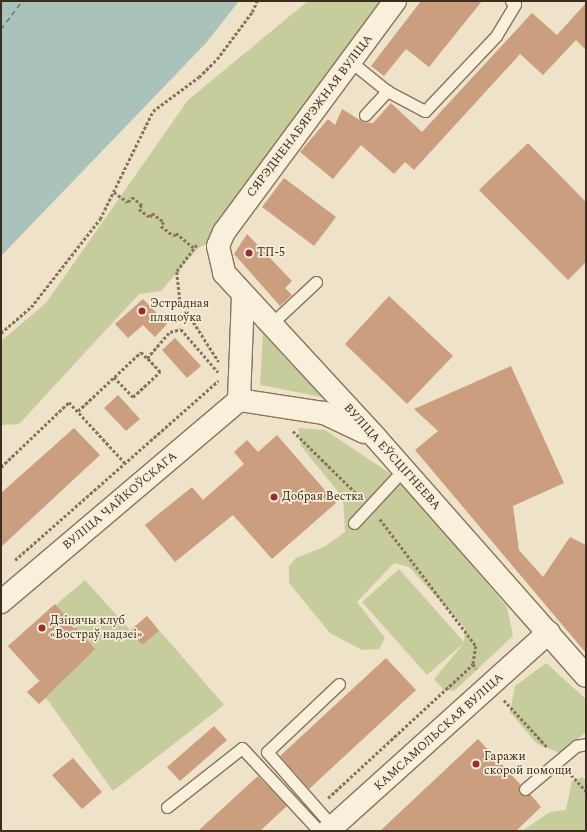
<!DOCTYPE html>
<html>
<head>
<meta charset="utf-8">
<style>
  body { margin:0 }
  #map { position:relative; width:587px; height:832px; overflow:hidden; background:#eee2c8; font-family:Spectral,serif }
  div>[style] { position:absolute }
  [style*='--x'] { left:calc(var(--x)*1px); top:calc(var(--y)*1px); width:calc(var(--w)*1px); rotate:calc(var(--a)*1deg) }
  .green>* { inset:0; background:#c7cc9c }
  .water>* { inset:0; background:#a9c2ba }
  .ferry>* { height:1px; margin-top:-0.5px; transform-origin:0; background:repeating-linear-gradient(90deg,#305a57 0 5px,transparent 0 9px) }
  .building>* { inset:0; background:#cb9e7f }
  .path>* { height:2.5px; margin-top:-1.25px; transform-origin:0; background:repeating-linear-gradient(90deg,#8a745d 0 3px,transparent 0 5px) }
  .roads { filter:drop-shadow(1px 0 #8a745d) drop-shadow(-1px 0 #8a745d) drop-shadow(0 1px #8a745d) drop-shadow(0 -1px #8a745d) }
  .service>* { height:11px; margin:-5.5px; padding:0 5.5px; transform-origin:5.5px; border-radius:5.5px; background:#f9f0db }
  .minor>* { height:22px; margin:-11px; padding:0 11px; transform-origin:11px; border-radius:11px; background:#f9f0db }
  .dots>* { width:11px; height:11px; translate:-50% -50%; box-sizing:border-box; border:2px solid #f5edd7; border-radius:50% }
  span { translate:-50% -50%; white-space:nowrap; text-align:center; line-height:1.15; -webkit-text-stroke:3.5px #f5edd7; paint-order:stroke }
  .street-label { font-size:12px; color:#3b2d20 }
  .poi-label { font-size:12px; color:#3b2d20 }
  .left { translate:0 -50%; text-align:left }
  .frame { position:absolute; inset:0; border:2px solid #3b2d20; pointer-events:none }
</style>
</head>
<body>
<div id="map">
  <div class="green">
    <i style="clip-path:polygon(308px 1px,383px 1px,213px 241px,198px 248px,161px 291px,139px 294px,19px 424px,1px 425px,1px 341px,46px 303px,188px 100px)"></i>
    <i style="clip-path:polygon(263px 334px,322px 397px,260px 385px)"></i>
    <i style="clip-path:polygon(298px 428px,325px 430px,400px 480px,507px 607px,513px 636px,454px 691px,443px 689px,434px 679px,464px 643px,427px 675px,362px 602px,399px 569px,464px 642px,465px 628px,409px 567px,394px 563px,357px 602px,385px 638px,379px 649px,362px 650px,330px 633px,289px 583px,289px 566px,296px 558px,324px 547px,345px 532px,343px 498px,301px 446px)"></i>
    <i style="clip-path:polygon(85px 580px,130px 630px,147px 616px,224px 705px,113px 791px,46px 698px,39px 704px,27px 692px,39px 681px,8px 646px)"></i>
    <i style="clip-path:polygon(546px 663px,586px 699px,586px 732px,561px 754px,536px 743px,510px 712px,515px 686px)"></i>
    <i style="clip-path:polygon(582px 777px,586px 780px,586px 831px,522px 831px,550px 812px,566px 810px,572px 781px)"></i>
  </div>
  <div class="water">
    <i style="clip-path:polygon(1px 1px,239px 1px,206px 43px,1px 256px)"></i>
  </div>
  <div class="ferry">
    <i style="--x:1;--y:29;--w:35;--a:-53"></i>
  </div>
  <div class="building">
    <i style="clip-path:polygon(421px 1px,482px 1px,429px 67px,406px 49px,384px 76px,371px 66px)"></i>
    <i style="clip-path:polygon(586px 3px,586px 50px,576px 40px,543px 75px,520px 54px,414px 170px,405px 162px,394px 174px,361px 145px,333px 179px,300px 152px,328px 119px,335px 125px,342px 109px,363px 122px,373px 123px,391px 103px,422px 132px,532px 13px,557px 35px)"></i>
    <i style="clip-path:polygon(528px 143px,586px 202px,586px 262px,568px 280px,479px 190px)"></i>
    <i style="clip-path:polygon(284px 178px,336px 217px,314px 246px,262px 207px)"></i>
    <i style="clip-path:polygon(247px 234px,292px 281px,285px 288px,292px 295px,280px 306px,234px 254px)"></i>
    <i style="clip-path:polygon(389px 296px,453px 356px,407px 404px,345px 344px)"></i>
    <i style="clip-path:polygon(143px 299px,167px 324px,155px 337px,143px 325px,128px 338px,115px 324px)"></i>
    <i style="clip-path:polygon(175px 338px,201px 366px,187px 378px,162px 350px)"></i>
    <i style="clip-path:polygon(511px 366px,564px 483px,513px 506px,519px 550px,543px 577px,570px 537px,586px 545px,586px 653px,415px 450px,438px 431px,414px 409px)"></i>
    <i style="clip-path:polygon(118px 395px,140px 419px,126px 431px,104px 408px)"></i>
    <i style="clip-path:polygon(74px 428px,100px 455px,1px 547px,1px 493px)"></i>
    <i style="clip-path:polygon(277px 435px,336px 503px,272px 559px,233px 515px,175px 562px,145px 525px,192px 487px,203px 500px,244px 464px,234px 452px,247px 440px,258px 452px)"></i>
    <i style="clip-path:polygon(55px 604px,95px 649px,39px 704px,27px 692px,40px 681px,8px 646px)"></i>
    <i style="clip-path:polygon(147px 616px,159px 631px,142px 645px,130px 631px)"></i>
    <i style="clip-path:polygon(386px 658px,416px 690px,309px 789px,280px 756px)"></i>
    <i style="clip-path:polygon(214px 726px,227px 740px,180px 781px,167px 767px)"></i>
    <i style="clip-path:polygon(478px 739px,520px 784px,520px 794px,530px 794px,541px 807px,516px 831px,380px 831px)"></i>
    <i style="clip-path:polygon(73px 758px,102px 792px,82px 809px,52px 775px)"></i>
    <i style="clip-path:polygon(258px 776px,287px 806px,260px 831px,198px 831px)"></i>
  </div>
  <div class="path">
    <i style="--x:114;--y:192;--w:17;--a:36"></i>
    <i style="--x:128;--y:202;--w:6;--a:-51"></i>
    <i style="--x:132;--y:197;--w:13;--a:39"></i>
    <i style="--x:142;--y:205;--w:5;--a:127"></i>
    <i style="--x:139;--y:209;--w:14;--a:36"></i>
    <i style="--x:150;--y:217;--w:4;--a:-63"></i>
    <i style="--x:152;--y:213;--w:15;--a:37"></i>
    <i style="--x:164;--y:222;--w:5;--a:127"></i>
    <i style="--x:161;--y:226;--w:16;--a:38"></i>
    <i style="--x:174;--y:236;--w:4;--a:-56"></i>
    <i style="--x:176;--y:233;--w:23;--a:40"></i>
    <i style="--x:197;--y:245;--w:34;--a:127"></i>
    <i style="--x:177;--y:272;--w:29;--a:84"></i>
    <i style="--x:180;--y:301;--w:72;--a:57.4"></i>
    <i style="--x:1;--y:333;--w:40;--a:-41"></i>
    <i style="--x:31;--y:307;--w:112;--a:-51.9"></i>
    <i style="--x:100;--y:219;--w:120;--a:-63.9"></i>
    <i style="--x:153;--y:111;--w:57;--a:-36.5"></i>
    <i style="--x:199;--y:77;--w:25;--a:-45"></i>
    <i style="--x:217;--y:59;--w:59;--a:-53.3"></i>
    <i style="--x:252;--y:12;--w:12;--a:-66"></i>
    <i style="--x:114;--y:377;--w:28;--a:46"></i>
    <i style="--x:133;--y:397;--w:37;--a:-43"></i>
    <i style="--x:160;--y:372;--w:19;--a:-133"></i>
    <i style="--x:78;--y:411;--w:86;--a:-43.1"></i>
    <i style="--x:141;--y:352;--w:8;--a:45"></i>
    <i style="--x:147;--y:358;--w:35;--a:-49"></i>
    <i style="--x:170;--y:332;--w:11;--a:-15"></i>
    <i style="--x:181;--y:329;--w:57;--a:49.3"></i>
    <i style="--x:293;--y:431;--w:93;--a:44.6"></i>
    <i style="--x:1;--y:467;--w:94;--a:-43.7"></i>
    <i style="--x:69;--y:402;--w:83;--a:47.4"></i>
    <i style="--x:380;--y:519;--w:159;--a:52.9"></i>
    <i style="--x:476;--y:646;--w:18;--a:99"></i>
    <i style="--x:15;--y:560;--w:271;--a:-41.4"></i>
    <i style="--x:504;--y:700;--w:65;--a:47.5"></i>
    <i style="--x:568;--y:771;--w:27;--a:48"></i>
    <i style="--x:328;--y:798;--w:197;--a:-42.7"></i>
    <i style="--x:473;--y:664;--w:6;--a:51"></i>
  </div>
  <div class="roads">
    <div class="service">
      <i style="--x:350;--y:61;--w:48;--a:39"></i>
      <i style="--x:387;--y:91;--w:43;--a:27.8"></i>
      <i style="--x:425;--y:111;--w:103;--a:-46.6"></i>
      <i style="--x:496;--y:36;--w:37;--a:-59"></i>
      <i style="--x:515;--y:4;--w:5;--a:-143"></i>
      <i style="--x:365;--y:115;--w:33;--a:-47"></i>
      <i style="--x:270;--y:325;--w:63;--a:-43.1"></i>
      <i style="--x:354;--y:523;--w:74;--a:-47.2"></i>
      <i style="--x:525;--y:789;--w:67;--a:-40.1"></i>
      <i style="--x:576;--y:746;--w:10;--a:-11"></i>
      <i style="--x:167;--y:807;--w:95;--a:-38.2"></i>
      <i style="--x:242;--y:748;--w:113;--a:47.1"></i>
      <i style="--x:333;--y:827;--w:100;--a:-131.3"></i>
      <i style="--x:267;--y:752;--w:99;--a:-43.4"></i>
    </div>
    <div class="minor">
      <i style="--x:395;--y:1;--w:287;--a:126.5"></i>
      <i style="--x:224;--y:232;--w:15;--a:113"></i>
      <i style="--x:218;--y:246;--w:28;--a:77"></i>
      <i style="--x:224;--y:273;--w:224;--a:47.3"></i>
      <i style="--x:376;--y:438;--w:317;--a:48.6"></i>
      <i style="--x:239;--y:400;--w:86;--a:8.7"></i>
      <i style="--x:324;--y:413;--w:44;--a:25.4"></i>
      <i style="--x:1;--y:602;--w:312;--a:-40.3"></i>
      <i style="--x:239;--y:400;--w:103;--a:-87.8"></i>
      <i style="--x:328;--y:831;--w:297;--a:-42"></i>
    </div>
  </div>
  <div class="dots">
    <i style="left:249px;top:253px;background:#982e30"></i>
    <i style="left:142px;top:311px;background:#982e30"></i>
    <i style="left:274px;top:497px;background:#982e30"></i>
    <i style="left:42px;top:628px;background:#982e30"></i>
    <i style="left:476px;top:764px;background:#982e30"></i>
  </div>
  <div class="street-label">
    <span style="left:310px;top:116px;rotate:-53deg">СЯРЭДНЕНАБЯРЭЖНАЯ ВУЛІЦА</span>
    <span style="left:392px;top:457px;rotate:48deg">ВУЛІЦА ЕЎСЦІГНЕЕВА</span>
    <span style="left:120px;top:501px;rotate:-40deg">ВУЛІЦА ЧАЙКОЎСКАГА</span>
    <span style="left:439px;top:732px;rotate:-42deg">КАМСАМОЛЬСКАЯ ВУЛІЦА</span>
  </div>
  <div class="poi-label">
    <span class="left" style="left:257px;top:253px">ТП-5</span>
    <span class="left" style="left:150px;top:311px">Эстрадная<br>пляцоўка</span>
    <span class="left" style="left:282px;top:497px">Добрая Вестка</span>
    <span class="left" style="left:50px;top:628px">Дзіцячы клуб<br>«Востраў надзеі»</span>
    <span class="left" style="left:484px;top:764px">Гаражи<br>скорой помощи</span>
  </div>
  <div class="frame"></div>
</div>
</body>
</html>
